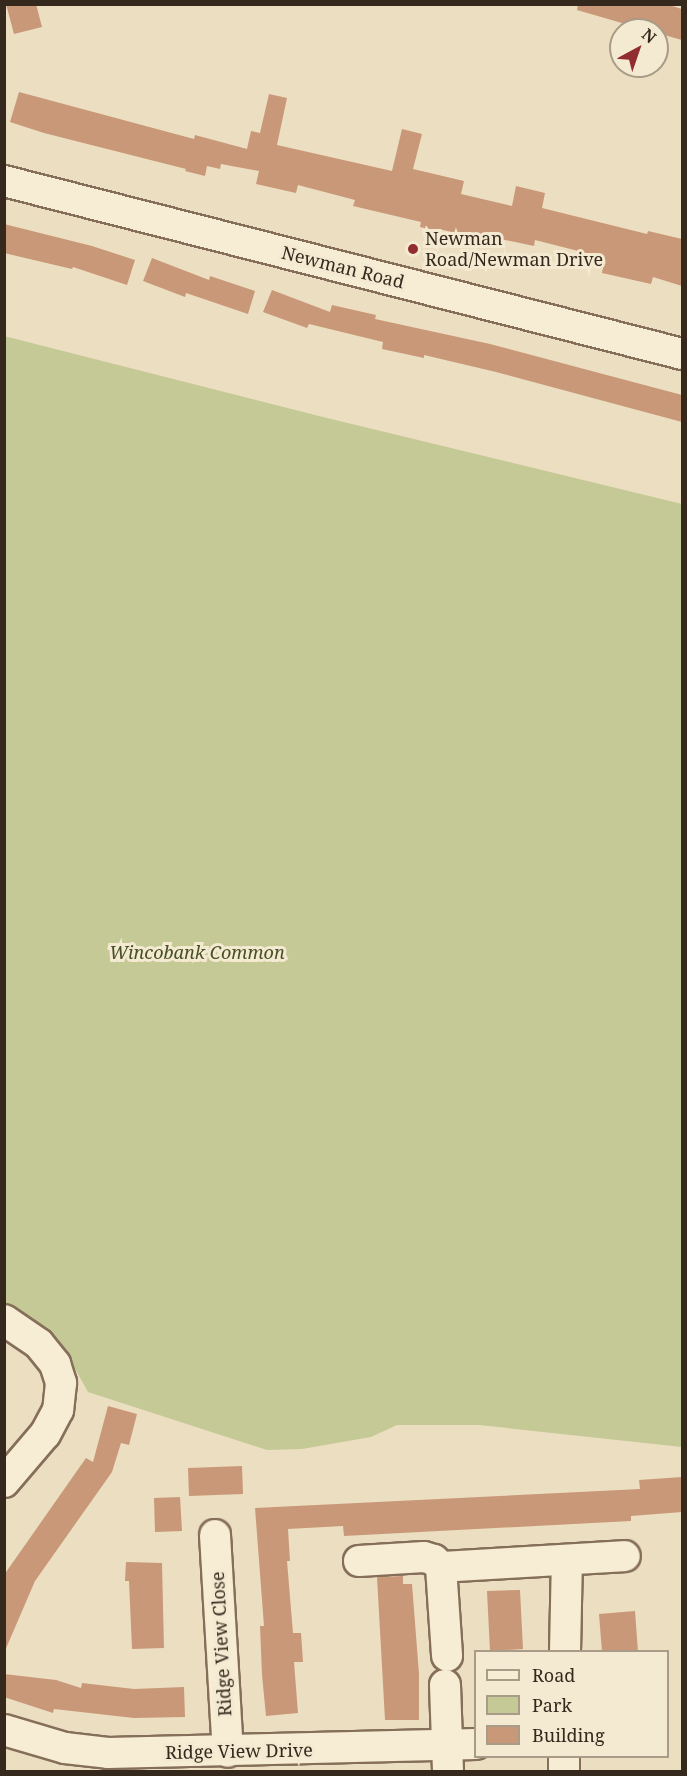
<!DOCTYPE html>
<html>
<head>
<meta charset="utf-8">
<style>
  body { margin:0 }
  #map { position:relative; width:687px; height:1776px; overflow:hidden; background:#ecdec1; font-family:"Noto Serif",serif }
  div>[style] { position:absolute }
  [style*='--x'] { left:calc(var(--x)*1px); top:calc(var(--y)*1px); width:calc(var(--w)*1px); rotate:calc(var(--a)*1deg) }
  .green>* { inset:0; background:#c5c996 }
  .building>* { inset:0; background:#c99878 }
  .roads { filter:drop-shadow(2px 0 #856f5a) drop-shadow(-2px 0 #856f5a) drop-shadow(0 2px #856f5a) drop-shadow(0 -2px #856f5a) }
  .minor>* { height:30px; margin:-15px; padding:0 15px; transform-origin:15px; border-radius:15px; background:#f7ecd4 }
  .dots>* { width:16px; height:16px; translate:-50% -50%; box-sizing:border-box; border:3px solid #f4e9d1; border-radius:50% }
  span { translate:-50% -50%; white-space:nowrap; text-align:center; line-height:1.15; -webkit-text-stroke:6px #f4e9d1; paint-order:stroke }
  .poi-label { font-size:18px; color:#35281d }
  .left { translate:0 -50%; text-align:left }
  .street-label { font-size:18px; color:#35281d }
  .park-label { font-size:18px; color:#475125; font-style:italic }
  .frame { position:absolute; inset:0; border:6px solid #35281d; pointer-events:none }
  .legend { position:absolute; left:474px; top:1650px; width:195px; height:108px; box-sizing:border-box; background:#f4e9d1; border:2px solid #a89c89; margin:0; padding:8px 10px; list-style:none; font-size:18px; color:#35281d }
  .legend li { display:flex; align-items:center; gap:12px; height:30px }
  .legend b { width:30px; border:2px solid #a89c89 }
  .north { position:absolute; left:609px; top:18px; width:60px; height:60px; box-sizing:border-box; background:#f4e9d1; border:2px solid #a89c89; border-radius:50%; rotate:40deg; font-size:16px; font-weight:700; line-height:24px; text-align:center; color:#35281d }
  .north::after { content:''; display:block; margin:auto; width:21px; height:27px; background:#912c2f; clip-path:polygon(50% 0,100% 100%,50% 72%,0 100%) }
</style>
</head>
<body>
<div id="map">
  <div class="green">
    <i style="clip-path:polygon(4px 336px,323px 417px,682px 504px,682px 1447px,479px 1425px,397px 1425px,371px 1437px,302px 1449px,267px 1450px,88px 1392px,60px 1342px,35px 1320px,5px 1308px)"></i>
  </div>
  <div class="building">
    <i style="clip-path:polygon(6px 4px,36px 4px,42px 27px,14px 34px)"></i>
    <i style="clip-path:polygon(578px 4px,666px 4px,682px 9px,682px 40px,657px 33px,657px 30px,646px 30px,577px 10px)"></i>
    <i style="clip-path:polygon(19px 92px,194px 139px,195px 135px,247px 149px,251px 131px,260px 133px,269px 94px,287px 98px,277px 145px,392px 171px,402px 129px,422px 134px,413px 169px,464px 181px,461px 194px,512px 206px,516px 186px,545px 193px,542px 208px,647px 234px,648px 231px,682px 239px,682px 286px,653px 277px,651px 284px,602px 273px,604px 262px,593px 260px,594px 255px,535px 240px,534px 246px,487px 236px,486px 240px,439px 229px,439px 231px,420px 227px,421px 222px,353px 206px,355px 200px,298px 185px,296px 193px,256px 184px,259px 171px,221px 164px,220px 169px,207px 166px,205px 176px,185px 171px,186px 169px,44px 133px,10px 122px)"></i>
    <i style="clip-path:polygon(4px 224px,92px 246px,135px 260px,127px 285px,73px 267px,72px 269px,4px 253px)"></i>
    <i style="clip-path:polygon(152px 258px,209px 280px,210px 276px,255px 291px,248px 314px,186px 293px,185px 297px,143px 281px)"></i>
    <i style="clip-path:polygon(272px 290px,330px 312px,332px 305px,376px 315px,375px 319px,490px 344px,682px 395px,682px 422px,496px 372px,424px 355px,424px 358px,382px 349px,383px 342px,309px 324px,307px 328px,263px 312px)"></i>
    <i style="clip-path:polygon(108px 1406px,137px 1414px,129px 1445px,121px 1443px,112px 1472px,35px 1581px,4px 1653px,4px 1575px,86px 1458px,93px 1462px)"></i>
    <i style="clip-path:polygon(242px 1466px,243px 1494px,189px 1496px,188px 1468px)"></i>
    <i style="clip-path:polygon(682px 1477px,682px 1512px,631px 1516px,631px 1521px,344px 1536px,343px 1526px,288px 1529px,290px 1561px,287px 1561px,293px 1633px,301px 1633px,303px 1662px,294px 1662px,298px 1713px,266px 1716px,262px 1675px,260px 1626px,264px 1626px,255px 1508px,640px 1489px,639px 1480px)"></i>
    <i style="clip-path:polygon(180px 1497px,182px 1531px,155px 1532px,154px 1498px)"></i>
    <i style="clip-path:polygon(126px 1562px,162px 1563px,164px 1648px,132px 1649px,129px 1581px,125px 1581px)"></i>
    <i style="clip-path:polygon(403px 1576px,403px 1584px,412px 1584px,419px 1674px,419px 1720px,385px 1720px,377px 1577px)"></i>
    <i style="clip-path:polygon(520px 1590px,523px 1649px,490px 1651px,487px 1591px)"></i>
    <i style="clip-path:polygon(635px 1611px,638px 1652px,602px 1652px,599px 1614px)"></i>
    <i style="clip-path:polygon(4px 1674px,56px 1680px,81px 1688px,82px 1683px,134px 1689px,184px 1687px,185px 1717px,134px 1718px,54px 1709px,53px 1713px,4px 1697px)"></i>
  </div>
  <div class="roads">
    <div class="minor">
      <i style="--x:4;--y:181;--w:700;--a:14.31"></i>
      <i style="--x:4;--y:1320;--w:42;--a:34.4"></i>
      <i style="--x:39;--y:1344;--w:26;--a:51"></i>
      <i style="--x:55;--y:1364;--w:20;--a:72"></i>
      <i style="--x:61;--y:1383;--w:27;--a:96"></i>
      <i style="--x:58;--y:1410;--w:27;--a:118"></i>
      <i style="--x:45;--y:1434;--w:63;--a:130.5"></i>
      <i style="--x:215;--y:1535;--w:217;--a:86.6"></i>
      <i style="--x:359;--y:1561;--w:65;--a:-3.5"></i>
      <i style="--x:424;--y:1557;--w:10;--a:17"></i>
      <i style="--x:434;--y:1560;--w:10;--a:45"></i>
      <i style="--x:441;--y:1567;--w:89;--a:86.1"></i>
      <i style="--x:441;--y:1567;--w:184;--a:-3.4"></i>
      <i style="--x:565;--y:1652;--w:92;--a:-88.8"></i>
      <i style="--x:445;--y:1685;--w:87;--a:88"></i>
      <i style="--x:4;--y:1730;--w:64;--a:16.4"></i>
      <i style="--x:65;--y:1748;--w:43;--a:6.6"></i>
      <i style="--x:108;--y:1753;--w:368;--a:-1.4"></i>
      <i style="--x:564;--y:1756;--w:16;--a:90"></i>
    </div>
  </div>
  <div class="dots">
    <i style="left:413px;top:249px;background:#912c2f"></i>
  </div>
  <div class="poi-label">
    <span class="left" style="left:425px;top:249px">Newman<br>Road/Newman Drive</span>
  </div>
  <div class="street-label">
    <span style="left:343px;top:267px;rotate:14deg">Newman Road</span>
    <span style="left:221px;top:1644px;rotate:-93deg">Ridge View Close</span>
    <span style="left:239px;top:1751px;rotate:-1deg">Ridge View Drive</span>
  </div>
  <div class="park-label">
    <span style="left:197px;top:952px">Wincobank Common</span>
  </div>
  <div class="frame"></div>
  <ul class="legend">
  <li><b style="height:8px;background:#f7ecd4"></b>Road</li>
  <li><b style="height:16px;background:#c5c996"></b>Park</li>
  <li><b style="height:16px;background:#c99878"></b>Building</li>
  </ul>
  <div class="north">N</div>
</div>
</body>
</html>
